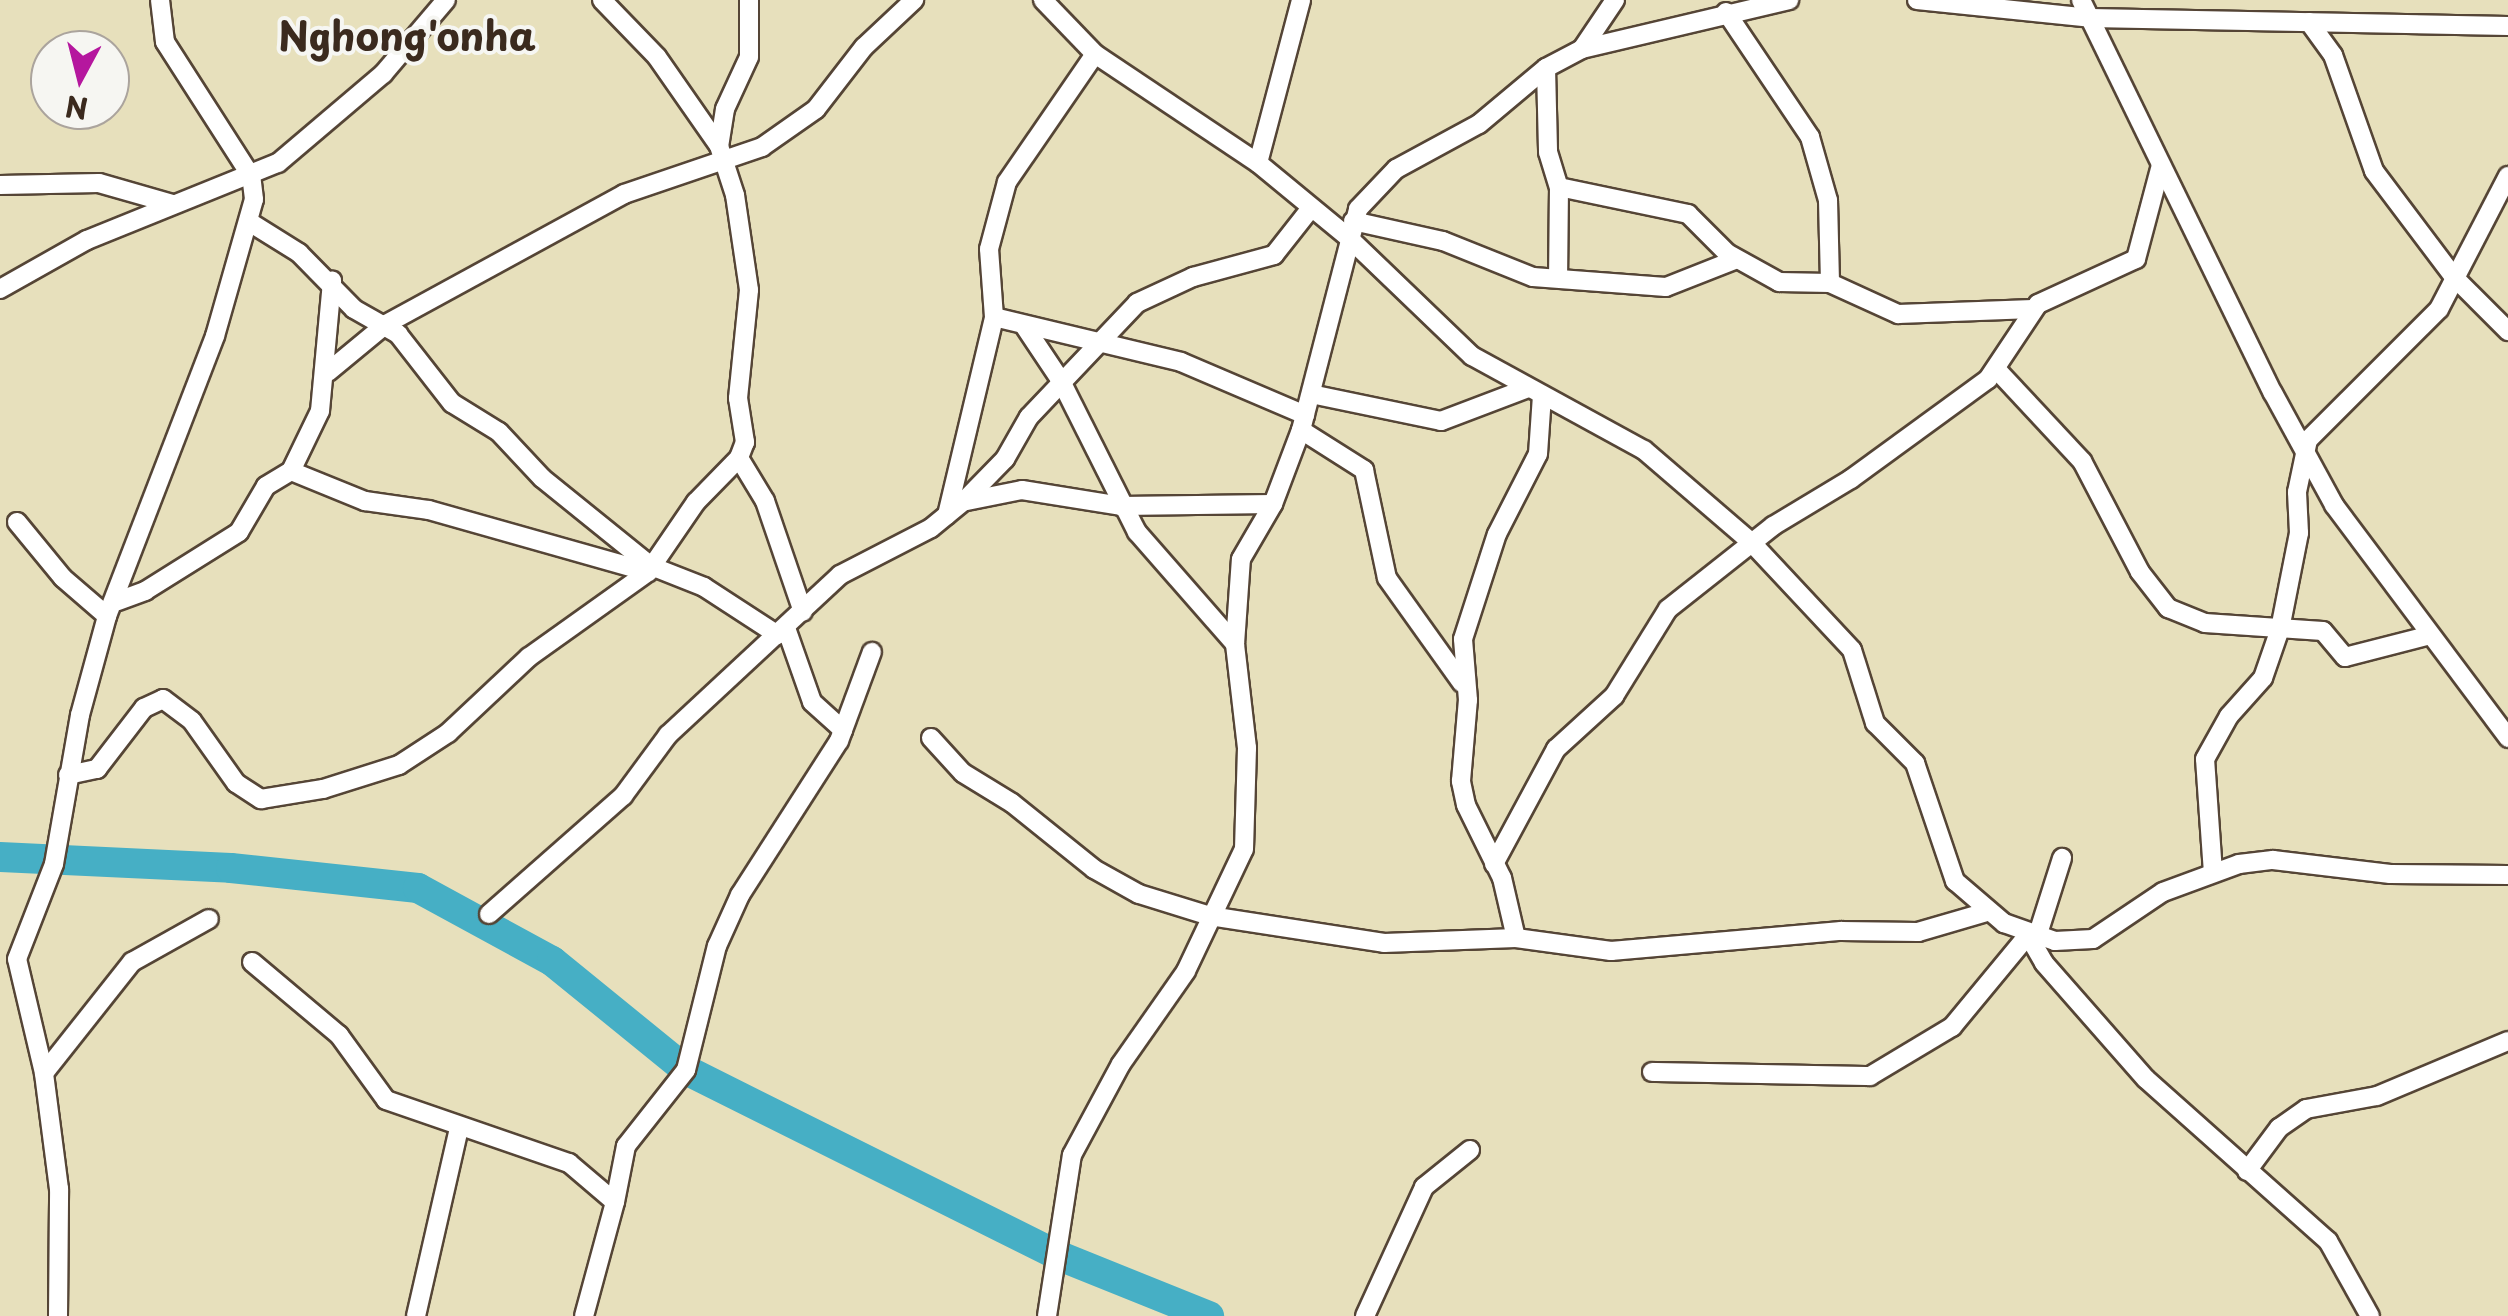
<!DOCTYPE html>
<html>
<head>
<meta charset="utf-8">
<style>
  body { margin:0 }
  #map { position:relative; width:2508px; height:1316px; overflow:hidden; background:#e7e0bc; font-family:"Playpen Sans",sans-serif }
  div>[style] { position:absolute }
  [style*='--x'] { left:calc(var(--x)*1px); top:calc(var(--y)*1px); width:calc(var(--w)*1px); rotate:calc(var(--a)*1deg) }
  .river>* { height:30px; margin:-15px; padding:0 15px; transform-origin:15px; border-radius:15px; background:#46afc5 }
  .roads { filter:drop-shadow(2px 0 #554536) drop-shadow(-2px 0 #554536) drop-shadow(0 2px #554536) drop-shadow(0 -2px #554536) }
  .minor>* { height:18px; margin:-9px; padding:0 9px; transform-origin:9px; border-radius:9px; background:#fff }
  span { translate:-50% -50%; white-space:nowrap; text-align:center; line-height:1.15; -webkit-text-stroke:8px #f6f6f2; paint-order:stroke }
  .quarter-label { font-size:40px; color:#3b2a1e; font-weight:700 }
  .north { position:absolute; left:30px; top:30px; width:100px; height:100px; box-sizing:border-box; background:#f6f6f2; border:2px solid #aba49d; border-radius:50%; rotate:187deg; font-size:28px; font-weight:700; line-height:40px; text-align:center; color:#3b2a1e }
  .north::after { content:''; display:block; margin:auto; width:35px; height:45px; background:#b5179e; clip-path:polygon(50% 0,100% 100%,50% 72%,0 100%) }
</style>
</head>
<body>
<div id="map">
  <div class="river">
    <i style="--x:0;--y:857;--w:231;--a:2.7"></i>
    <i style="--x:231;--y:868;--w:188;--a:6.1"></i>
    <i style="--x:418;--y:888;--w:153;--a:28.6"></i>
    <i style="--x:552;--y:961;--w:173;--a:39.1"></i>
    <i style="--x:686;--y:1070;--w:415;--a:26.5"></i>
    <i style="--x:1057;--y:1255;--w:164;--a:21.9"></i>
  </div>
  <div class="roads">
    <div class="minor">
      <i style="--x:602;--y:0;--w:79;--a:46"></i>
      <i style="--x:657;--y:57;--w:108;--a:55.1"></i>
      <i style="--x:749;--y:0;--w:57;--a:90"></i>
      <i style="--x:749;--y:57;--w:57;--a:114.8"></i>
      <i style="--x:725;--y:109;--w:37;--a:99"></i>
      <i style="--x:719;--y:146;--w:52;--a:71.9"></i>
      <i style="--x:735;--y:195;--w:96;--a:81.6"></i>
      <i style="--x:749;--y:290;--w:109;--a:95.8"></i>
      <i style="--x:738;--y:398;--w:45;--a:81"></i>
      <i style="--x:745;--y:442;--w:17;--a:111"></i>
      <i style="--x:739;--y:458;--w:50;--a:58.8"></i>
      <i style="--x:765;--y:501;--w:117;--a:71.1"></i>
      <i style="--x:1043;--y:0;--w:75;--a:46.1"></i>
      <i style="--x:1095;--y:54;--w:196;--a:33.8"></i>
      <i style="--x:1258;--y:163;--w:118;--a:39.5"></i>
      <i style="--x:1349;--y:238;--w:170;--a:43.8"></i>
      <i style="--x:1472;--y:356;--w:196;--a:28.7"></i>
      <i style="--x:1644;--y:450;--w:143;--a:40.7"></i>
      <i style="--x:1752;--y:543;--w:146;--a:46.9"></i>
      <i style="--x:1852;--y:650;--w:77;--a:72.5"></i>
      <i style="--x:1875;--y:723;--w:57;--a:45"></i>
      <i style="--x:1915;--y:763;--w:125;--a:71.3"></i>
      <i style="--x:1955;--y:881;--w:65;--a:40.6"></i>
      <i style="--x:2004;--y:923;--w:54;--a:19.4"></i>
      <i style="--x:2055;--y:941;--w:38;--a:-3"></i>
      <i style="--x:2093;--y:939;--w:84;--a:-33.9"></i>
      <i style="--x:2163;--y:892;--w:81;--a:-20.2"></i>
      <i style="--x:2239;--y:864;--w:34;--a:-7"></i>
      <i style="--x:2273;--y:860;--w:118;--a:6.8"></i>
      <i style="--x:2390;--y:874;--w:118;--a:0.5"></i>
      <i style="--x:1917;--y:0;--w:174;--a:5.9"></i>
      <i style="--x:2090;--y:18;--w:418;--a:1.1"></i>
      <i style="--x:2081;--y:0;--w:437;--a:64"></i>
      <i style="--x:2273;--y:393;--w:128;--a:61.4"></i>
      <i style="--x:2334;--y:505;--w:291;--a:53.2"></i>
      <i style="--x:1726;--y:12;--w:151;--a:56.1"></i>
      <i style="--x:1810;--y:137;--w:66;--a:74.1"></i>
      <i style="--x:1828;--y:200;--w:83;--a:88.6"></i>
      <i style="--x:2309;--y:22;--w:41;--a:54"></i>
      <i style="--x:2333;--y:55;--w:123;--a:70.5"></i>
      <i style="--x:2374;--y:171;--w:131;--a:53"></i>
      <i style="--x:2453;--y:276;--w:78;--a:45"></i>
      <i style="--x:1582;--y:49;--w:59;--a:-56"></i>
      <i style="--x:1546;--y:68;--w:84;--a:88.6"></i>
      <i style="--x:1548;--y:152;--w:37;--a:73"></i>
      <i style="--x:1559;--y:187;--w:89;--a:90.6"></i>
      <i style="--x:1258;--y:163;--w:169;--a:-75.2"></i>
      <i style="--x:0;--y:185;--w:99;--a:-1.2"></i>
      <i style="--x:99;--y:183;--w:76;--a:16"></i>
      <i style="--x:1559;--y:187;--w:132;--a:11.8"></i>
      <i style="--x:1688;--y:214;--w:55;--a:45"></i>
      <i style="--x:1727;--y:253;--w:60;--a:29.1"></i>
      <i style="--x:1779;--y:282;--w:51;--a:1.1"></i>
      <i style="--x:1830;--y:283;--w:75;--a:24.5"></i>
      <i style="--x:1898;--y:314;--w:135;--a:-2.1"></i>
      <i style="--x:1353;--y:221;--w:92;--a:12.5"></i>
      <i style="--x:1443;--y:241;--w:97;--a:21.8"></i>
      <i style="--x:1533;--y:277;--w:133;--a:4.3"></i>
      <i style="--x:1666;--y:287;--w:76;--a:-21.5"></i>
      <i style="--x:251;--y:223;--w:57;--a:32"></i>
      <i style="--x:299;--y:253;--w:78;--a:45.5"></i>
      <i style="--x:354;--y:309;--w:51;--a:29.6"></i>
      <i style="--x:398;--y:334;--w:88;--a:52"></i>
      <i style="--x:452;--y:403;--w:55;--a:31.7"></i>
      <i style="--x:499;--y:432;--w:63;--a:46.9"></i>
      <i style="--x:542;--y:478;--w:140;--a:38.9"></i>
      <i style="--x:651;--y:566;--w:57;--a:21.6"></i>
      <i style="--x:704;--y:587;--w:88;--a:33"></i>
      <i style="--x:0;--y:289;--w:100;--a:-29.4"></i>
      <i style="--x:87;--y:240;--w:206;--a:-22"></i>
      <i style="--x:278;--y:163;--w:138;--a:-40.3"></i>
      <i style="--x:383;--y:74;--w:97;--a:-49.6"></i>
      <i style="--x:994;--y:317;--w:192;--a:13.5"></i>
      <i style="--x:1181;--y:362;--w:135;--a:23.1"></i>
      <i style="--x:1025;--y:327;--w:65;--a:56.3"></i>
      <i style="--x:1061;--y:381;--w:169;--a:63.3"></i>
      <i style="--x:1137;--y:532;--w:149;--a:48.8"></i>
      <i style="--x:1997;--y:370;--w:125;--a:47"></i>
      <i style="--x:2082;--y:461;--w:125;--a:62.4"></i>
      <i style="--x:2140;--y:572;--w:46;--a:52.1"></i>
      <i style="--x:2168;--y:608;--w:40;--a:22"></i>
      <i style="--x:2205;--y:623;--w:118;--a:3.9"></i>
      <i style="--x:2323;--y:631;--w:34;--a:50"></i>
      <i style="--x:2345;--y:657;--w:85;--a:-14.4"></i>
      <i style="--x:328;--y:372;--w:75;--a:-39.6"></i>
      <i style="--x:386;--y:324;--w:271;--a:-28.6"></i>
      <i style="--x:624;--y:194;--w:146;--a:-18.8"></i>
      <i style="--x:762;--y:147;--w:66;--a:-35.1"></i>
      <i style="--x:816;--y:109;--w:78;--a:-52.3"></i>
      <i style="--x:864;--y:47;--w:69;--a:-43.2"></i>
      <i style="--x:1311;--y:394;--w:133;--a:11.7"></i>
      <i style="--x:1441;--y:421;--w:93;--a:-20.8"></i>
      <i style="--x:1301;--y:430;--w:75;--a:32.4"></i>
      <i style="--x:1364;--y:470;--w:110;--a:78"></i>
      <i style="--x:1387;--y:578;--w:129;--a:54.5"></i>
      <i style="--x:291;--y:471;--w:67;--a:-64.2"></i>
      <i style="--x:320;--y:411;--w:131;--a:-84.7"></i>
      <i style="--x:967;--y:501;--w:56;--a:-11.3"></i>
      <i style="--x:1022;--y:490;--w:100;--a:9.2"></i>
      <i style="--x:1121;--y:506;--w:152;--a:-0.8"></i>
      <i style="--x:947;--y:515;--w:204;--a:-76.6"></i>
      <i style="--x:994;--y:317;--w:68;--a:-94.2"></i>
      <i style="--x:989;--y:249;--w:69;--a:-75"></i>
      <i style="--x:1007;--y:182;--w:155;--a:-55.5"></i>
      <i style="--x:17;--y:522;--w:72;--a:50.6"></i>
      <i style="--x:63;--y:578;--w:58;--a:40.8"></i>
      <i style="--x:118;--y:601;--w:29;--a:-20"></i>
      <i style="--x:145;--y:591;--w:111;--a:-32.1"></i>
      <i style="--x:239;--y:532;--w:53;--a:-59.6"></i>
      <i style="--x:266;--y:486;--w:29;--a:-31"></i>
      <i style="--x:291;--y:471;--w:80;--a:22.1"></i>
      <i style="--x:365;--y:501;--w:65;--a:8"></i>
      <i style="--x:429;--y:510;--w:228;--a:15.8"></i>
      <i style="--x:786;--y:628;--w:78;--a:70.6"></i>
      <i style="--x:812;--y:702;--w:42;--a:42.1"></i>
      <i style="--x:931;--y:738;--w:47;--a:47.6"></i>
      <i style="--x:963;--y:773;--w:57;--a:31.5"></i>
      <i style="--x:1012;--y:803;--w:105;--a:38.8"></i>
      <i style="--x:1094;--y:869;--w:51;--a:29.1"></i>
      <i style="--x:1139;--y:894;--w:74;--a:17.2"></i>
      <i style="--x:1210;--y:916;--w:176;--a:8.8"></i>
      <i style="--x:1384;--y:943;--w:132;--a:-2.2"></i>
      <i style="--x:1516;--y:938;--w:96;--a:7.8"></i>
      <i style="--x:1611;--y:951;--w:231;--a:-5"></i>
      <i style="--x:1841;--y:931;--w:77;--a:0.7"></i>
      <i style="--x:1918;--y:932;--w:72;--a:-16.2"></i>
      <i style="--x:68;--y:775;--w:30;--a:-12"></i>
      <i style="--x:97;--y:769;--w:77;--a:-52.4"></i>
      <i style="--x:144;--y:708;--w:21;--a:-25"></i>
      <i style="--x:163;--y:699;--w:36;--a:37"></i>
      <i style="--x:192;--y:721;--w:76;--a:54.6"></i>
      <i style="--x:236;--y:783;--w:30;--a:33"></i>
      <i style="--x:261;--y:799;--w:63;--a:-9.2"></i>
      <i style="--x:323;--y:789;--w:80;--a:-17.5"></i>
      <i style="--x:399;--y:765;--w:59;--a:-33.1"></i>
      <i style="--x:448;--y:733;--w:111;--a:-43.2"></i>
      <i style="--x:529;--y:657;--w:146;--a:-35.5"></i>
      <i style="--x:648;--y:572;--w:85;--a:-55.6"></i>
      <i style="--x:696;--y:502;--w:62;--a:-45.7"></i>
      <i style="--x:1494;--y:864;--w:131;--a:-61.7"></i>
      <i style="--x:1556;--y:749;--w:79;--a:-42.4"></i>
      <i style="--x:1614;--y:696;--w:102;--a:-58.2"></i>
      <i style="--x:1668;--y:609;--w:134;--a:-38.3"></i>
      <i style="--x:1773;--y:526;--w:91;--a:-31.1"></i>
      <i style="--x:1851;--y:479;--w:170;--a:-36.1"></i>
      <i style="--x:1988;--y:379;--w:90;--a:-56.3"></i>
      <i style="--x:2038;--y:304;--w:108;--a:-24.7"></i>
      <i style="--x:2136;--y:259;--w:97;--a:-75.1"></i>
      <i style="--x:2213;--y:873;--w:114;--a:-94"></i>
      <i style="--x:2205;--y:759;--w:49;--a:-60.8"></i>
      <i style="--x:2229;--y:716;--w:51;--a:-48.2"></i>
      <i style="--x:2263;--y:678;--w:52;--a:-70.9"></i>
      <i style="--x:2280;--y:629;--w:98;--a:-78.8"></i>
      <i style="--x:2299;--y:533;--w:41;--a:-92.8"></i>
      <i style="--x:2297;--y:492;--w:53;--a:-78.1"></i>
      <i style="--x:2308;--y:440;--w:185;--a:-45"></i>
      <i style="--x:2439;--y:309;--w:150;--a:-62.6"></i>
      <i style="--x:489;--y:914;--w:179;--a:-41.4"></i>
      <i style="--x:623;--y:796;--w:76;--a:-53.6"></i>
      <i style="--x:668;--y:735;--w:235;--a:-42.9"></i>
      <i style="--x:840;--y:575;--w:102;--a:-27.3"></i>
      <i style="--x:931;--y:528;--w:43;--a:-39.3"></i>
      <i style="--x:964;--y:501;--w:59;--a:-45.7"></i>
      <i style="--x:1005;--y:459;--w:48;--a:-60.3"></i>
      <i style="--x:1029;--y:417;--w:157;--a:-46.5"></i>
      <i style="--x:1137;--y:303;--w:62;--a:-24.9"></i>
      <i style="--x:1193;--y:277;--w:84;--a:-15.2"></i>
      <i style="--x:1274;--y:255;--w:60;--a:-51.8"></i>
      <i style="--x:2037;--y:937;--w:83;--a:-72.4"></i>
      <i style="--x:1516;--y:938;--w:62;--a:-103.1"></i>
      <i style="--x:1502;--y:878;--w:81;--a:-116.3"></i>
      <i style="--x:1466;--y:805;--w:25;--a:-102"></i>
      <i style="--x:1461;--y:781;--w:81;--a:-85.1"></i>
      <i style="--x:1468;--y:700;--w:61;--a:-94.7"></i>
      <i style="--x:1463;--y:639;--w:110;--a:-72.1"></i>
      <i style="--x:1497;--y:534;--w:90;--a:-62.9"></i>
      <i style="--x:1538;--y:454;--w:58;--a:-86.1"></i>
      <i style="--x:252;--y:962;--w:114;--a:40"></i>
      <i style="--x:339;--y:1035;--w:80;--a:54.1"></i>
      <i style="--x:386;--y:1100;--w:194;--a:19"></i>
      <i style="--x:569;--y:1163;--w:60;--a:40.3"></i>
      <i style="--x:615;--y:1202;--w:118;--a:105.2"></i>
      <i style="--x:1652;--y:1072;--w:218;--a:1.1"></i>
      <i style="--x:1870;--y:1076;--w:96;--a:-30.9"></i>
      <i style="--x:1952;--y:1027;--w:119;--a:-50.4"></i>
      <i style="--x:2028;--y:935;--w:32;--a:60"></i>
      <i style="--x:2044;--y:963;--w:154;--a:48.7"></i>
      <i style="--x:2146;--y:1079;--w:244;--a:41.7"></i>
      <i style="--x:2328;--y:1241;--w:86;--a:60.8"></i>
      <i style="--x:44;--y:1073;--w:142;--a:-51.6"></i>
      <i style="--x:132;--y:962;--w:88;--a:-29.2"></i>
      <i style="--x:2247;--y:1171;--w:54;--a:-53.3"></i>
      <i style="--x:2279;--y:1128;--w:33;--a:-35"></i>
      <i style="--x:2306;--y:1109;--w:72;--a:-10.4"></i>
      <i style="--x:2377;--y:1096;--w:142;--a:-22.8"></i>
      <i style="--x:615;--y:1202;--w:57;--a:-78.9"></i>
      <i style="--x:626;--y:1146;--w:97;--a:-51.7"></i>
      <i style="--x:686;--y:1070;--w:128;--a:-76"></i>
      <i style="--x:717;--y:946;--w:56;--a:-65.7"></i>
      <i style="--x:740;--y:895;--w:183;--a:-57.3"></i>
      <i style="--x:839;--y:741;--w:95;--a:-69.7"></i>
      <i style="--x:58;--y:1316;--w:127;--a:-89.5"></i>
      <i style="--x:59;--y:1189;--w:117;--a:-97.4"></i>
      <i style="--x:44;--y:1073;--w:117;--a:-103.3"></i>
      <i style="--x:17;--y:959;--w:102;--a:-68.7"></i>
      <i style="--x:54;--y:864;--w:151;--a:-80.1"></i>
      <i style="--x:80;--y:715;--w:103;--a:-74.7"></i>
      <i style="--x:107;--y:616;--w:300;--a:-68.9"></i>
      <i style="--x:215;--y:336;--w:142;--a:-74.1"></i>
      <i style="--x:254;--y:199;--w:23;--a:-97"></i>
      <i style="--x:251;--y:176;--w:159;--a:-122.7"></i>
      <i style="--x:165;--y:42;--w:42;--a:-96.8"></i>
      <i style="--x:416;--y:1316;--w:193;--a:-77.1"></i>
      <i style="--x:1047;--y:1316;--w:163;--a:-81.2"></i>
      <i style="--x:1072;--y:1155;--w:103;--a:-61.7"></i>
      <i style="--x:1121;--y:1064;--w:113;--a:-55"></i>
      <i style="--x:1186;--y:971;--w:135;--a:-64.6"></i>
      <i style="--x:1244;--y:849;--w:101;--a:-88.3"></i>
      <i style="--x:1247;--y:748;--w:105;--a:-96.6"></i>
      <i style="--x:1235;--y:644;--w:85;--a:-86"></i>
      <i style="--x:1241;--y:559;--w:64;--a:-59.8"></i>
      <i style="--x:1273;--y:504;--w:79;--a:-69.3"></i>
      <i style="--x:1301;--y:430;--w:228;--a:-75.5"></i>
      <i style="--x:1358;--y:209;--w:55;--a:-46.5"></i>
      <i style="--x:1396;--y:169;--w:94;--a:-28.5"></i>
      <i style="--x:1479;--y:124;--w:87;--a:-39.9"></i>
      <i style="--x:1546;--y:68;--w:41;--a:-27.8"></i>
      <i style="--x:1582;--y:49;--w:213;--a:-13.3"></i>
      <i style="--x:1365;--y:1316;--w:142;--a:-65.4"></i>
      <i style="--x:1424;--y:1187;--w:59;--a:-38.8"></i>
    </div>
  </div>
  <div class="quarter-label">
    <span style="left:407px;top:35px">Nghong'onha</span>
  </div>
  <div class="north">N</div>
</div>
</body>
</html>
